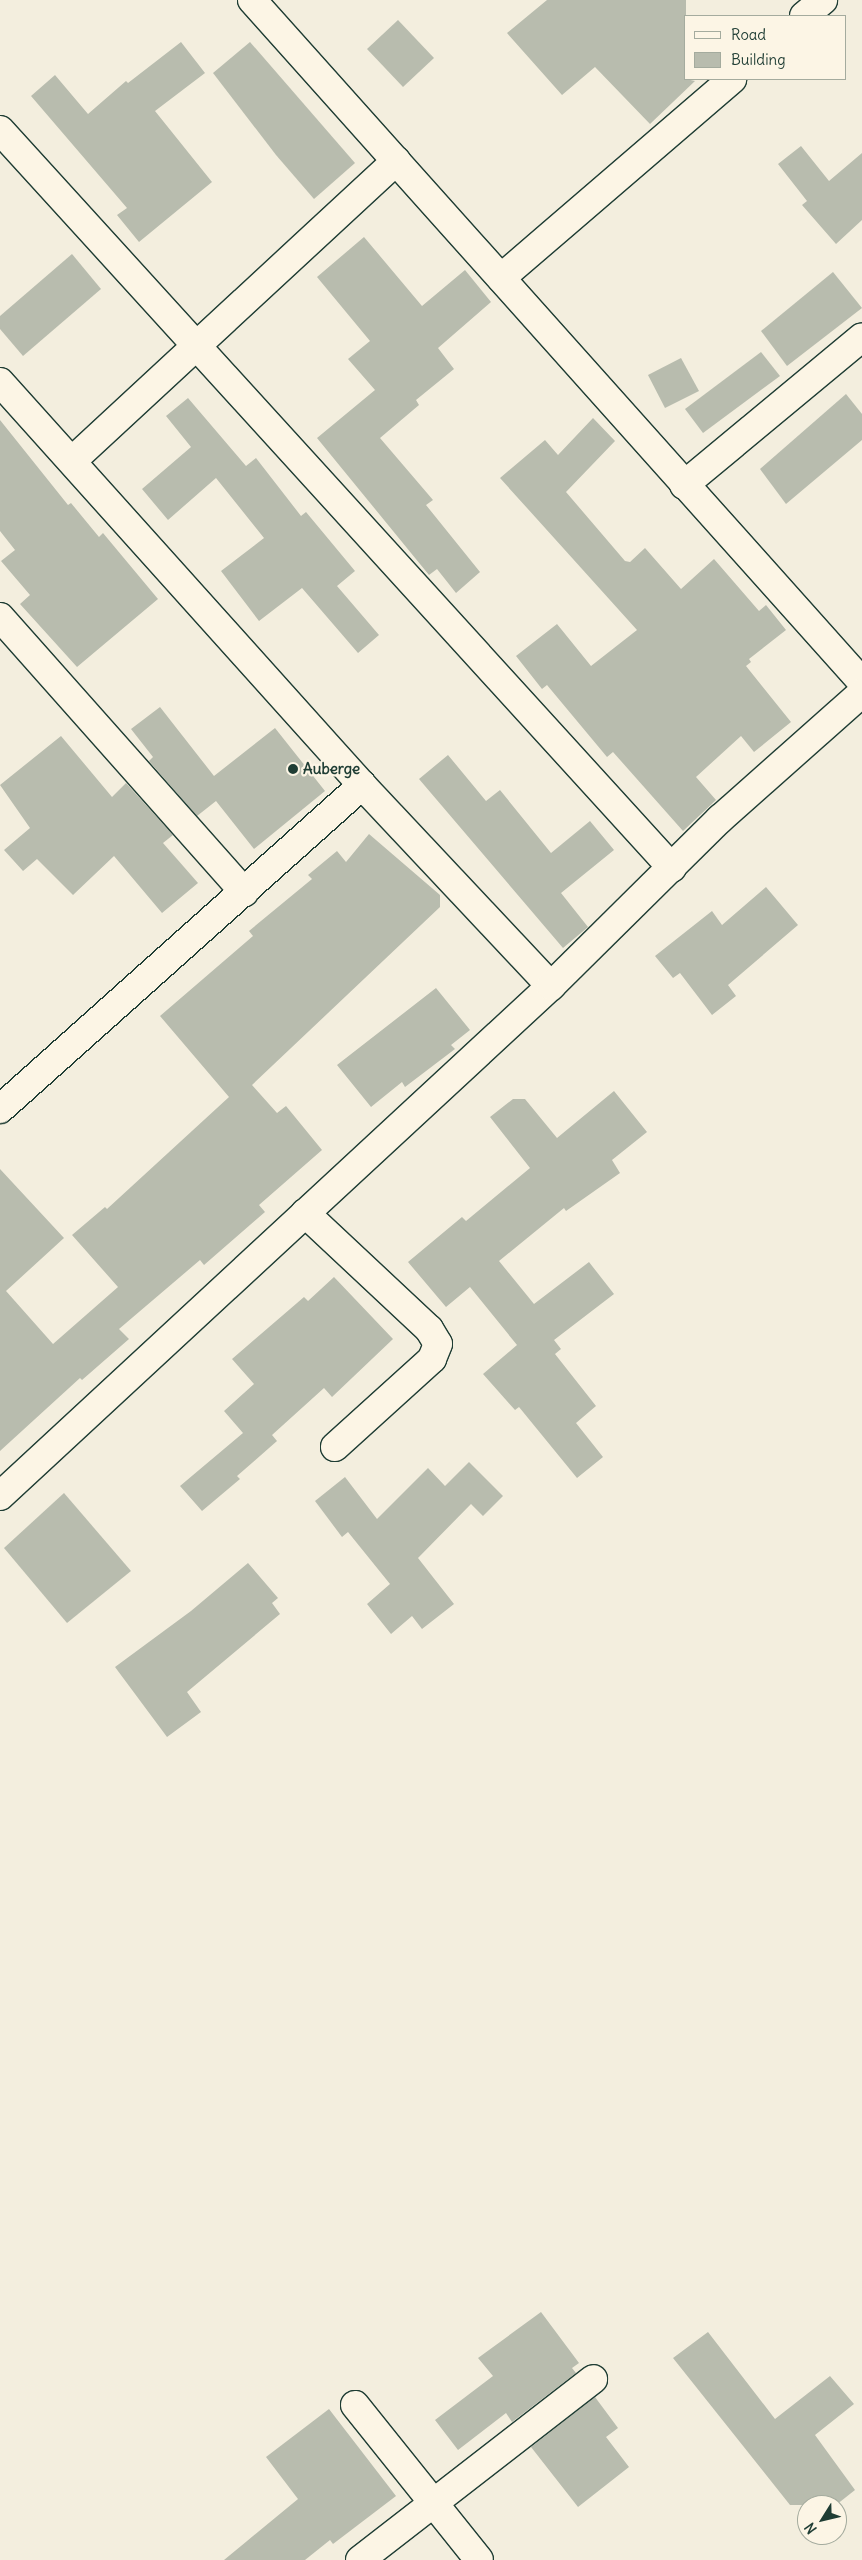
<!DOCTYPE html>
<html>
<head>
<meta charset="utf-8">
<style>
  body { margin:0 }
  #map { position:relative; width:862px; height:2560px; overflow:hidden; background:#f3eede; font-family:Delius,sans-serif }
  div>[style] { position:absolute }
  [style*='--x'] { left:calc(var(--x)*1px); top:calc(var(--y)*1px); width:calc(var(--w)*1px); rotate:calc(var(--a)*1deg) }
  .building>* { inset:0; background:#b8bcae }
  .roads { filter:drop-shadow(1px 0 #1f3d34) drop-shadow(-1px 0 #1f3d34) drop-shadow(0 1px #1f3d34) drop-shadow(0 -1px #1f3d34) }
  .minor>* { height:28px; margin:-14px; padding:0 14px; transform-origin:14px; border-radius:14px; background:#fcf5e5 }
  .dots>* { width:14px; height:14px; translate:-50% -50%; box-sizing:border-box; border:2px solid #fcf5e5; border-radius:50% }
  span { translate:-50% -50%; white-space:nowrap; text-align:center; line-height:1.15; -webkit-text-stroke:4.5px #fcf5e5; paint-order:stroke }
  .poi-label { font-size:15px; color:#1f3d34; font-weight:700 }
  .left { translate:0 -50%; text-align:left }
  .legend { position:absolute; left:684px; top:15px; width:162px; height:65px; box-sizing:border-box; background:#fcf5e5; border:1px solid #a4ab9e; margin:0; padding:6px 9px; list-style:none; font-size:15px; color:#1f3d34 }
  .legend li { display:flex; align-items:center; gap:10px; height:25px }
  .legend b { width:25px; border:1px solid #a4ab9e }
  .north { position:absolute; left:797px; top:2495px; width:50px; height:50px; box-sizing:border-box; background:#fcf5e5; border:1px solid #a4ab9e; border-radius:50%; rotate:234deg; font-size:14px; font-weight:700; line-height:20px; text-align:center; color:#1f3d34 }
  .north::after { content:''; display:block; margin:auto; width:18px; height:22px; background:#1f3d34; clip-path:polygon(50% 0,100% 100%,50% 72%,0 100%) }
</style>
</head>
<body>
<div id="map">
  <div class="building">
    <i style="clip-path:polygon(547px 0,686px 0,686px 79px,695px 81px,650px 124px,595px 67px,562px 95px,507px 33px)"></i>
    <i style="clip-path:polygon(398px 20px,434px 58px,403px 87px,367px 49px)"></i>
    <i style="clip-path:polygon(181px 42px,205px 73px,155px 111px,212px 182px,139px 242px,117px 215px,127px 208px,31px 96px,55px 75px,88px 114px,126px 81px,128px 83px)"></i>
    <i style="clip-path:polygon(250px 42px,355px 163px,314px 199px,276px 155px,213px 73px)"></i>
    <i style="clip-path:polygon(801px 146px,829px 181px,862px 153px,862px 220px,836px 244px,802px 205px,807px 201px,778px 164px)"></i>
    <i style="clip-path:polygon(364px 237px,422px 306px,465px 270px,491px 302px,438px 348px,454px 369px,416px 400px,419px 405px,380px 438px,433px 500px,426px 505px,480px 572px,456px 593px,437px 569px,429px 575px,317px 438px,375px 390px,348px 359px,370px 341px,317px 277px)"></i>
    <i style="clip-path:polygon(72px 254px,101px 289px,23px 356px,0 329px,0 316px)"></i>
    <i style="clip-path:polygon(833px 272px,862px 308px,787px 366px,761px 331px)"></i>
    <i style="clip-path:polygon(761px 352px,780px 376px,703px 433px,685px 409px)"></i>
    <i style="clip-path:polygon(681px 358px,699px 391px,665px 408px,648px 375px)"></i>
    <i style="clip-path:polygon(846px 394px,862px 414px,862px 440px,786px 504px,760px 469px)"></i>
    <i style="clip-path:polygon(188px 398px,246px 466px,256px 458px,301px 516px,306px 512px,355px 571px,337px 586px,379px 635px,358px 653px,302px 588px,259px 621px,221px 571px,264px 538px,216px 478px,168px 520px,142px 489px,191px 447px,166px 416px)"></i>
    <i style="clip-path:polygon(593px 418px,615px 441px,566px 492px,625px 561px,630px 562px,645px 548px,681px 589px,714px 559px,759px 611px,766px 605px,786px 630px,749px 659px,751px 662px,746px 666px,791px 722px,754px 752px,741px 736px,696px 777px,716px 800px,683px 831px,613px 752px,607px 757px,547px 685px,542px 689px,516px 656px,557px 624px,591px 666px,637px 630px,500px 478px,545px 440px,558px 455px)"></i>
    <i style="clip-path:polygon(0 420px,68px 505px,71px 503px,99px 537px,103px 533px,158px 599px,77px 667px,20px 604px,30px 595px,1px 561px,15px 550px,0 531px)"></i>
    <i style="clip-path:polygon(160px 707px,214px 776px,275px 728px,325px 791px,254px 849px,216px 801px,197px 816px,149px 761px,153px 757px,131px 729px)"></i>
    <i style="clip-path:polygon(61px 736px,112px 797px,126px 783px,173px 835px,163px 843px,198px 883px,162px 913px,114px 856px,73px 895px,37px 859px,23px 871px,4px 850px,30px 828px,0 785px)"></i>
    <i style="clip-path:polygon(448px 755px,486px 801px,500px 790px,551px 853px,590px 821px,614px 850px,561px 893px,588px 927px,563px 948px,419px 779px)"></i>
    <i style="clip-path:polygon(369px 834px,440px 895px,440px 907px,252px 1085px,277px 1113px,286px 1106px,322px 1150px,259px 1205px,265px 1212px,204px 1265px,200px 1260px,119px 1329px,129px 1339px,82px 1380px,80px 1378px,0 1451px,0 1169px,64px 1238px,6px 1291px,53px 1344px,118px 1287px,72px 1235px,105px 1207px,107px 1209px,229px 1097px,160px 1016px,253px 936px,249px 931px,312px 879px,308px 875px,337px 851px,346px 862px)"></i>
    <i style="clip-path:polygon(766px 887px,798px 925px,728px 985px,736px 996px,712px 1015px,680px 973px,673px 978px,655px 956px,712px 911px,722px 925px)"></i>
    <i style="clip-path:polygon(436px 988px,470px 1030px,451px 1045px,455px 1049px,405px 1087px,402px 1082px,371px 1107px,337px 1065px)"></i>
    <i style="clip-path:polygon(614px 1091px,647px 1132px,612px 1160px,620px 1173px,566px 1211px,564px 1208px,499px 1261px,534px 1304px,589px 1262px,614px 1294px,554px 1340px,561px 1349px,555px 1354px,596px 1406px,576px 1423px,603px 1457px,577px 1478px,519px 1407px,515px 1410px,483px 1374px,517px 1345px,470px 1287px,446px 1307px,408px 1262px,462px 1217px,466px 1221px,530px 1168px,490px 1117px,513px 1099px,525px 1099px,557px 1138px)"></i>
    <i style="clip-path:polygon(334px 1277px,393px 1339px,332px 1397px,324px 1388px,272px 1435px,277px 1441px,237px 1476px,240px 1479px,202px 1511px,180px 1486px,243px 1433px,224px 1411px,254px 1384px,232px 1359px,304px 1297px,308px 1301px)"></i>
    <i style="clip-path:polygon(469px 1462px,503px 1496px,483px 1516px,471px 1504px,418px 1558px,454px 1604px,422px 1629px,412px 1616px,391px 1634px,367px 1604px,390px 1584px,348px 1532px,342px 1537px,315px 1501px,345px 1477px,377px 1519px,428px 1468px,445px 1486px)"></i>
    <i style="clip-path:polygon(64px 1493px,131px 1571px,67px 1623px,4px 1548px)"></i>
    <i style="clip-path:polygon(248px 1563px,278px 1598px,272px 1603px,280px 1614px,187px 1692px,201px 1712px,167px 1737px,115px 1667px,191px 1611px)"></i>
    <i style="clip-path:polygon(541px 2312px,579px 2363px,572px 2368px,576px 2373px,512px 2422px,506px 2413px,458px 2450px,435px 2420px,493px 2376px,478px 2358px)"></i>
    <i style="clip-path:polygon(708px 2332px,775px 2419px,830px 2376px,854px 2404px,815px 2435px,855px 2490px,836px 2505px,790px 2505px,673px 2358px)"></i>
    <i style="clip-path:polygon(595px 2397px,618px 2428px,606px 2437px,629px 2467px,578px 2507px,531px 2447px)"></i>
    <i style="clip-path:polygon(329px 2409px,396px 2496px,333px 2544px,330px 2540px,305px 2560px,224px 2560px,298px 2499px,266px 2457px)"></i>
  </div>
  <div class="roads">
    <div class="minor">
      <i style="--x:252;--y:0;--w:915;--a:48.19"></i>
      <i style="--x:804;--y:16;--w:25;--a:-40"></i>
      <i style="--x:0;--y:130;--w:998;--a:47.68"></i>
      <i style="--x:501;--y:278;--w:305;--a:-40.7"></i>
      <i style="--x:0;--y:382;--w:542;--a:48.07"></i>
      <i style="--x:362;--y:785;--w:276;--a:46.8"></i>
      <i style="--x:72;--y:461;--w:442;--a:-42.8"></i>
      <i style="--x:684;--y:485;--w:231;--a:-39.7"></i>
      <i style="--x:0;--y:617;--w:368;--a:48.4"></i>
      <i style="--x:0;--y:1109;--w:486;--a:-41.8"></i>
      <i style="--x:305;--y:1213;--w:170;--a:43.1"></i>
      <i style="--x:429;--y:1329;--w:17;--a:59"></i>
      <i style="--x:438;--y:1344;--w:16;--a:112"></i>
      <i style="--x:432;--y:1359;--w:131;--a:137.8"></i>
      <i style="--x:0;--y:1496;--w:751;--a:-42.79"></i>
      <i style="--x:551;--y:986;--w:238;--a:-44.7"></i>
      <i style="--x:720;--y:819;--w:190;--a:-41.6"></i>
      <i style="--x:355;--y:2405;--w:198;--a:51.3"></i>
      <i style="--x:360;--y:2560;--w:295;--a:-37.8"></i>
    </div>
  </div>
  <div class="dots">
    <i style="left:293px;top:769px;background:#1f3d34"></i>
  </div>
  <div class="poi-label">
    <span class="left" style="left:303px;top:769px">Auberge</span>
  </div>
  <ul class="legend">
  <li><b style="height:6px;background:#fcf5e5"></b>Road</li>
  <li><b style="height:14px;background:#b8bcae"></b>Building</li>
  </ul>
  <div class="north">N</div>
</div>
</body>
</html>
